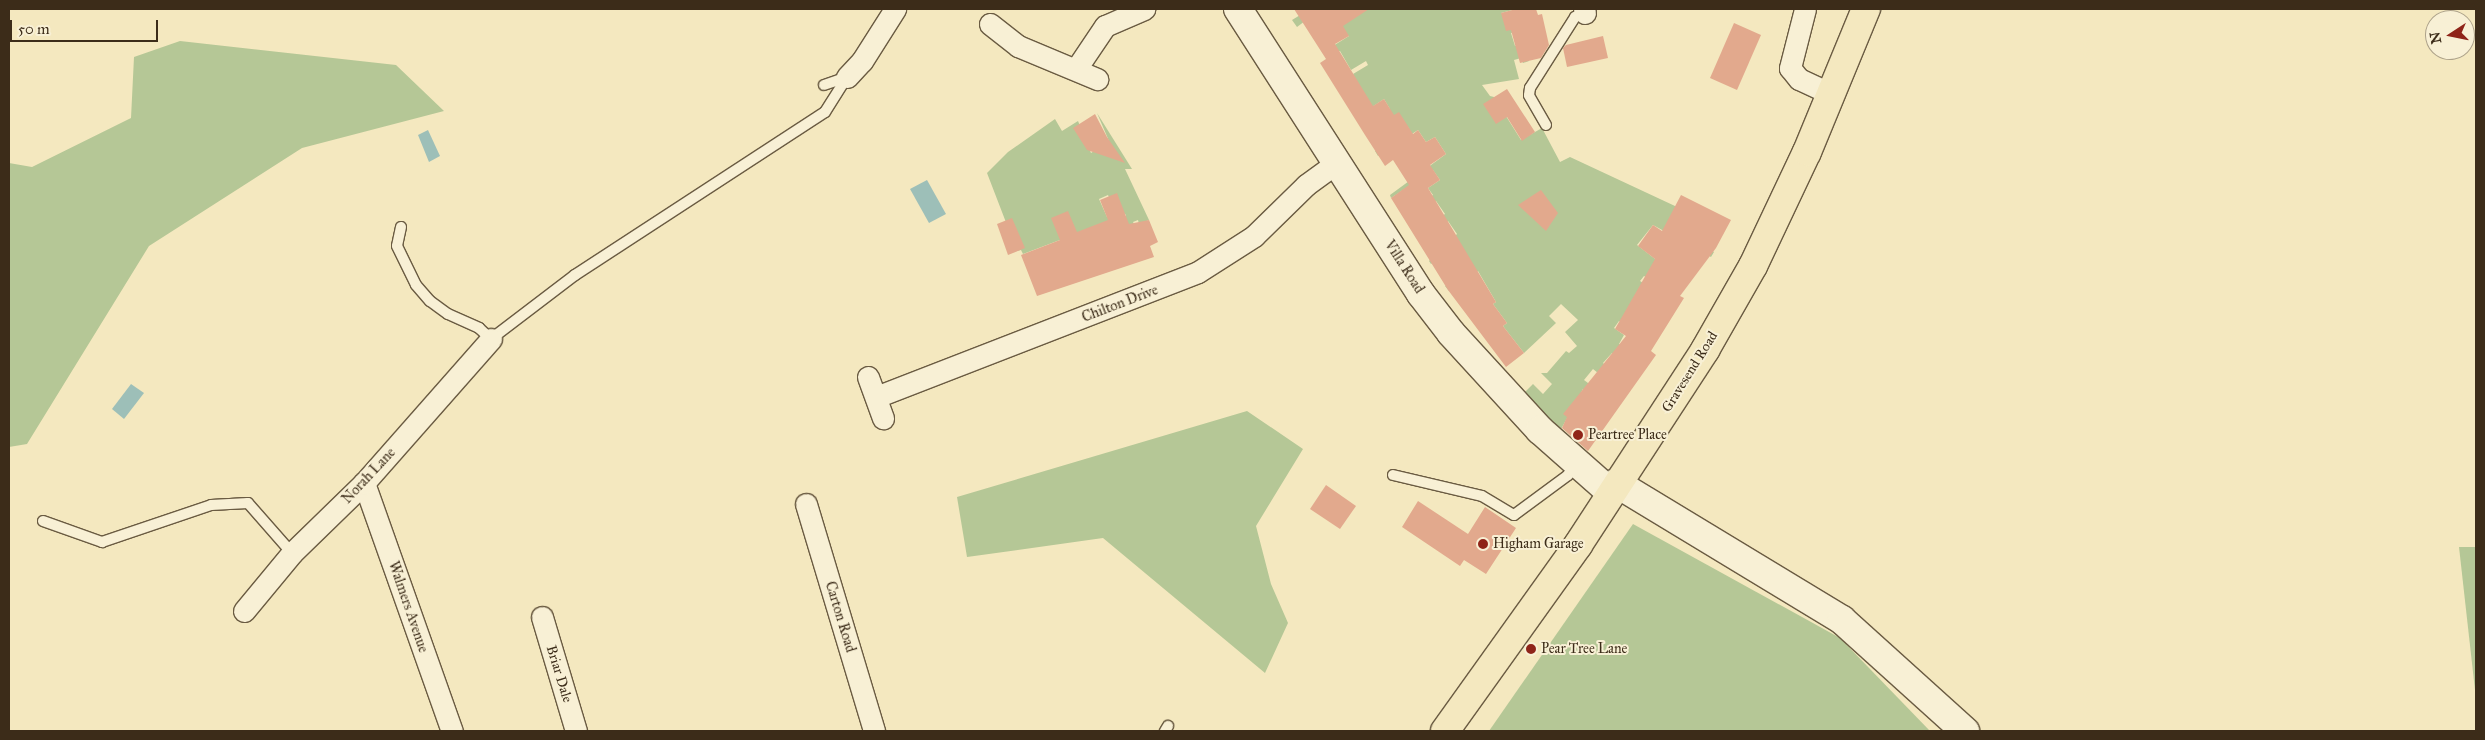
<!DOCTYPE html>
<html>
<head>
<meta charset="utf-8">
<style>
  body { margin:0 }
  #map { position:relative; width:2485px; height:740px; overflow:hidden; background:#f4e8bf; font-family:"IM FELL Great Primer",serif }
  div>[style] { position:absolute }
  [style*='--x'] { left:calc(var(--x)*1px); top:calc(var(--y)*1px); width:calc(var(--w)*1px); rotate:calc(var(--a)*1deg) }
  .green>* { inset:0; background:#b5c796 }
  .water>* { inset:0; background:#9dbfb8 }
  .building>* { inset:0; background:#e2a98d }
  .roads { filter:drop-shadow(1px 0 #6a5b42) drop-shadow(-1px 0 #6a5b42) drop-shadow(0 1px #6a5b42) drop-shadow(0 -1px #6a5b42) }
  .lane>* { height:10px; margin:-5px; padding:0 5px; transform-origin:5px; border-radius:5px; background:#f8f0d5 }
  .street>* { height:21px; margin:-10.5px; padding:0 10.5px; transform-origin:10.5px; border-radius:10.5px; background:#f8f0d5 }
  .secondary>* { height:28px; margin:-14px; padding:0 14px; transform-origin:14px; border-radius:14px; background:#f8f0d5 }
  .primary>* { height:28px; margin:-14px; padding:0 14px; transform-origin:14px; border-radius:14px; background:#f4e8bf }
  .dots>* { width:14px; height:14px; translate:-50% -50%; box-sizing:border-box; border:2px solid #f8f0d5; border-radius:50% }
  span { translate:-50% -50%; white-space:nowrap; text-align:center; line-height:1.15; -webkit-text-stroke:4px #f8f0d5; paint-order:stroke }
  .street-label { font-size:14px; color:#3c2c19 }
  .poi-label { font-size:14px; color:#3c2c19 }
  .left { translate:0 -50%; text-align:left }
  .frame { position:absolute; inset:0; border:10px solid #3c2c19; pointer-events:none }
  .north { position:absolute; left:2425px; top:10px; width:50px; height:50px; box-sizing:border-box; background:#f8f0d5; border:1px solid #ada28a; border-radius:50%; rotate:259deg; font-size:14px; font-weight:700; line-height:20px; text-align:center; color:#3c2c19 }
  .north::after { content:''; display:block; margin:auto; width:18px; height:22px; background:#8f2418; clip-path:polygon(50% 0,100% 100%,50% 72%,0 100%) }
  .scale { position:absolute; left:10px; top:20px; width:148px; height:22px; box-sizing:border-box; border:2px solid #3c2c19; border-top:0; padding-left:6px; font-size:15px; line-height:18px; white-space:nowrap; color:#3c2c19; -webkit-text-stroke:4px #f8f0d5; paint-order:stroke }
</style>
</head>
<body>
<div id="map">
  <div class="green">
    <i style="clip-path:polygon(1310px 9px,1516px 9px,1501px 13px,1520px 27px,1521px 31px,1511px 33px,1515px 46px,1525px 44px,1529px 61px,1523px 63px,1521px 58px,1514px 60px,1519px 79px,1482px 85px,1490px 96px,1494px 97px,1521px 140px,1542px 128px,1560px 162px,1570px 157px,1675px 206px,1686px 236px,1714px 252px,1711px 257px,1653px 225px,1637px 245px,1668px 269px,1661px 286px,1644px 276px,1640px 281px,1650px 287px,1633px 330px,1619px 321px,1614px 328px,1624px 335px,1619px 344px,1631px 351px,1623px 363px,1612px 353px,1603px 363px,1615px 374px,1609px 382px,1593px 369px,1584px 380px,1600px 392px,1595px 399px,1583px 389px,1560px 431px,1523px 394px,1533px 384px,1543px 394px,1552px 384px,1541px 373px,1547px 373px,1566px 351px,1569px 353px,1577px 346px,1565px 332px,1578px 320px,1561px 304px,1549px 316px,1556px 323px,1524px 353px,1503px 326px,1507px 323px,1493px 304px,1496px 302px,1478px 271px,1449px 291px,1445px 286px,1474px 267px,1460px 245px,1431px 264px,1429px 261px,1457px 234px,1448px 221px,1441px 225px,1437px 219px,1445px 214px,1436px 201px,1425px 200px,1433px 195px,1428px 188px,1440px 180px,1433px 170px,1391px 198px,1390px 195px,1446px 154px,1435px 137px,1426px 142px,1418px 130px,1378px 156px,1375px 151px,1409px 128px,1389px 119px,1390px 109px,1384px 99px,1369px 109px,1353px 74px,1368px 65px,1366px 61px,1351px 70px,1340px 51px,1327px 54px,1325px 51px,1349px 36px,1305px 21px,1297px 27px,1292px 20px)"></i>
    <i style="clip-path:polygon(180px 41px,396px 65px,444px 111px,302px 148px,149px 246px,27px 444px,9px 447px,9px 163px,32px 167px,131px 118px,134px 57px)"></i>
    <i style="clip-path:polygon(1097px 113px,1132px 169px,1125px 169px,1149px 220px,1139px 224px,1138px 220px,1133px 222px,1135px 226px,1126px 229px,1126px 215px,1124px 213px,1117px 216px,1108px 195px,1099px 199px,1107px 217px,1116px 226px,1065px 238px,1023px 254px,1021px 250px,1017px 251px,987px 173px,1008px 152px,1055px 119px,1062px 131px,1078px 121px,1091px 153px,1100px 147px,1115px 155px)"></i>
    <i style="clip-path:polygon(1247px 411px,1303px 449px,1256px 526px,1271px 584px,1288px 623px,1265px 673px,1103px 538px,967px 557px,957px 497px)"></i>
    <i style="clip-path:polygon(1633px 524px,1840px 638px,1930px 731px,1489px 731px)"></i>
    <i style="clip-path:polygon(2459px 547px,2476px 547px,2476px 699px)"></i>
  </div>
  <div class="water">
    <i style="clip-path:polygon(428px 130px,440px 156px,429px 162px,418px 135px)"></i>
    <i style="clip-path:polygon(927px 180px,946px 214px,929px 223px,910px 189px)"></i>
    <i style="clip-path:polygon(131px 384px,144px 393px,124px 419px,112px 409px)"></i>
  </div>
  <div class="building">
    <i style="clip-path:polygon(1294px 9px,1369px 9px,1343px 26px,1349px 36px,1335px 44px,1373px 106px,1384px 99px,1394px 115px,1399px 112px,1413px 134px,1418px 130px,1426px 142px,1435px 137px,1446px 154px,1430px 165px,1440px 180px,1428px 188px,1496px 302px,1493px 304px,1507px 323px,1503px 326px,1524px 353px,1506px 367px,1448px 290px,1391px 198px,1409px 185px,1393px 160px,1385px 166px,1365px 135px,1320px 63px,1326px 59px)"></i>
    <i style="clip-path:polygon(1516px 9px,1536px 9px,1538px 15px,1542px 14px,1549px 45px,1541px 58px,1520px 63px,1511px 30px,1506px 31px,1501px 13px)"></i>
    <i style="clip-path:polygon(1734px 23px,1761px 35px,1737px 90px,1710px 78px)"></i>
    <i style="clip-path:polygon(1603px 36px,1608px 58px,1567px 67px,1563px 48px,1566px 45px)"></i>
    <i style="clip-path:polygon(1507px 89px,1535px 132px,1522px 141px,1507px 117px,1496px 124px,1483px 104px)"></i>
    <i style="clip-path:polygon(1095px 114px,1107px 137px,1125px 163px,1087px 150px,1073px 128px)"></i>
    <i style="clip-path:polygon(1541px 190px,1558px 213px,1546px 231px,1518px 205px)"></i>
    <i style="clip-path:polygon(1117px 193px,1129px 224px,1149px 220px,1158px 242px,1150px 246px,1154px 257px,1037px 296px,1021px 255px,1060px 240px,1051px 218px,1068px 211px,1077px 232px,1108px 220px,1100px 200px)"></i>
    <i style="clip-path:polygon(1681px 195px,1731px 220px,1716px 248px,1680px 296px,1684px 298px,1651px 351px,1656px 355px,1588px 451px,1562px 428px,1567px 417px,1563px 414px,1626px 336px,1615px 329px,1655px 259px,1638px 246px,1653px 225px,1662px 231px)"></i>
    <i style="clip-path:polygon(1012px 218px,1025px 248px,1008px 255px,997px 224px)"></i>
    <i style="clip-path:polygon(1326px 485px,1356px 506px,1340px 529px,1310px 509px)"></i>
    <i style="clip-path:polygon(1418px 501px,1468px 534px,1485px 507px,1516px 528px,1486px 574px,1464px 560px,1460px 566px,1402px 527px)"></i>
  </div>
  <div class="roads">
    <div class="lane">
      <i style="--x:824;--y:85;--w:24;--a:-19"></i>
      <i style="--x:1546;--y:125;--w:34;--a:-120"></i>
      <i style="--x:1529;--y:95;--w:7;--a:-82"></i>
      <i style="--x:1530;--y:88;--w:84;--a:-57.6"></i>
      <i style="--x:1575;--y:17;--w:11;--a:-22"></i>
      <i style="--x:401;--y:227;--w:19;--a:102"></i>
      <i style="--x:397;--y:246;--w:43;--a:64"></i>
      <i style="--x:416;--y:285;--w:21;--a:49"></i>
      <i style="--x:430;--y:301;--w:22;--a:36"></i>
      <i style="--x:448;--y:314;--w:34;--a:24"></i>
      <i style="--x:479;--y:328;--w:16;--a:43"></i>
      <i style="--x:491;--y:339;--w:106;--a:-37.3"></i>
      <i style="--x:575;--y:275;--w:298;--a:-33.1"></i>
      <i style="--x:825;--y:112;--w:41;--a:-57.8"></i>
      <i style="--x:1393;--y:475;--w:91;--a:13.3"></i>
      <i style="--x:1482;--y:496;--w:37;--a:31"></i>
      <i style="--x:1514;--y:515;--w:67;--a:-36.5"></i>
      <i style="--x:1568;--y:475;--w:13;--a:-51"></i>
      <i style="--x:43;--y:521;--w:63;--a:19.6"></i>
      <i style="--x:102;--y:542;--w:115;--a:-18.7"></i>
      <i style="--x:211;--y:505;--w:37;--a:-3"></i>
      <i style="--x:248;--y:503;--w:67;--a:48.7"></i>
      <i style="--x:1165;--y:731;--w:6;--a:-59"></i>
    </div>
    <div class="street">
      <i style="--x:1584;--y:9;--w:4;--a:76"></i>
      <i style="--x:1805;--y:9;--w:61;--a:104.3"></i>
      <i style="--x:1790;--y:68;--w:14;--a:51"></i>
      <i style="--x:1799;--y:79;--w:35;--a:25"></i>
      <i style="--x:990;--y:24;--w:36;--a:38"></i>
      <i style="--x:1018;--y:46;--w:86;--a:22.7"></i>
      <i style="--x:1076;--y:69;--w:52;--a:-56"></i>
      <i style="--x:1105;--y:26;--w:43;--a:-23.6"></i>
      <i style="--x:847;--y:77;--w:22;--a:-47"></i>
      <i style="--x:862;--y:61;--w:62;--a:-57.6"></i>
      <i style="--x:868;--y:377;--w:44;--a:69.9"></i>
      <i style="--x:876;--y:397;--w:345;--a:-21.2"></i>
      <i style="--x:1198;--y:272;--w:67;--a:-32.7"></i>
      <i style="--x:1254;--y:236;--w:73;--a:-44.4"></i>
      <i style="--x:1306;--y:185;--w:37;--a:-36"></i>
      <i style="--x:364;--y:483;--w:263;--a:70.5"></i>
      <i style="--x:806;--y:504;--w:237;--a:73.3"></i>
      <i style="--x:244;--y:611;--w:75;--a:-50.4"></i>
      <i style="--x:292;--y:553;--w:100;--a:-44.2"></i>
      <i style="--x:364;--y:483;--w:192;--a:-48.6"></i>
      <i style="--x:542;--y:617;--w:119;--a:73.4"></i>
    </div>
    <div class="secondary">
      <i style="--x:1238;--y:9;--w:339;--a:57.3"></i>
      <i style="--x:1421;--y:294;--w:49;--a:52.4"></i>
      <i style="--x:1451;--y:333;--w:132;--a:47.5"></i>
      <i style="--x:1540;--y:430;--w:94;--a:41.5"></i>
      <i style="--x:1616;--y:483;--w:264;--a:31.2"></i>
      <i style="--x:1842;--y:620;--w:166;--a:42.1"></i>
    </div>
    <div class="primary">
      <i style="--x:1445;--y:731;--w:229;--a:-54.4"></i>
      <i style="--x:1578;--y:545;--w:233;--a:-56.9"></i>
      <i style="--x:1705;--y:350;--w:97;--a:-60.3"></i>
      <i style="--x:1753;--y:266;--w:126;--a:-64.7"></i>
      <i style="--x:1807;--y:152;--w:155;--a:-67.6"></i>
    </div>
  </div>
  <div class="dots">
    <i style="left:1578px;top:435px;background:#8f2418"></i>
    <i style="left:1483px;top:544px;background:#8f2418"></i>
    <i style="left:1531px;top:649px;background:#8f2418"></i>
  </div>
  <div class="street-label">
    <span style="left:1404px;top:267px;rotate:57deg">Villa Road</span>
    <span style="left:1120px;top:304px;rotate:-21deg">Chilton Drive</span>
    <span style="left:1690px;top:372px;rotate:-58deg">Gravesend Road</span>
    <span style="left:369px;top:476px;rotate:-47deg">Norah Lane</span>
    <span style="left:408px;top:607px;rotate:71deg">Walmers Avenue</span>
    <span style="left:840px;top:617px;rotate:73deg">Carton Road</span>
    <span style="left:559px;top:674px;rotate:73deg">Briar Dale</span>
  </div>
  <div class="poi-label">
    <span class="left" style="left:1588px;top:435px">Peartree Place</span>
    <span class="left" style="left:1493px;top:544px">Higham Garage</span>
    <span class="left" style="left:1541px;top:649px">Pear Tree Lane</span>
  </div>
  <div class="frame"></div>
  <div class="north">N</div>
  <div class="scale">50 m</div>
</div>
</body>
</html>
